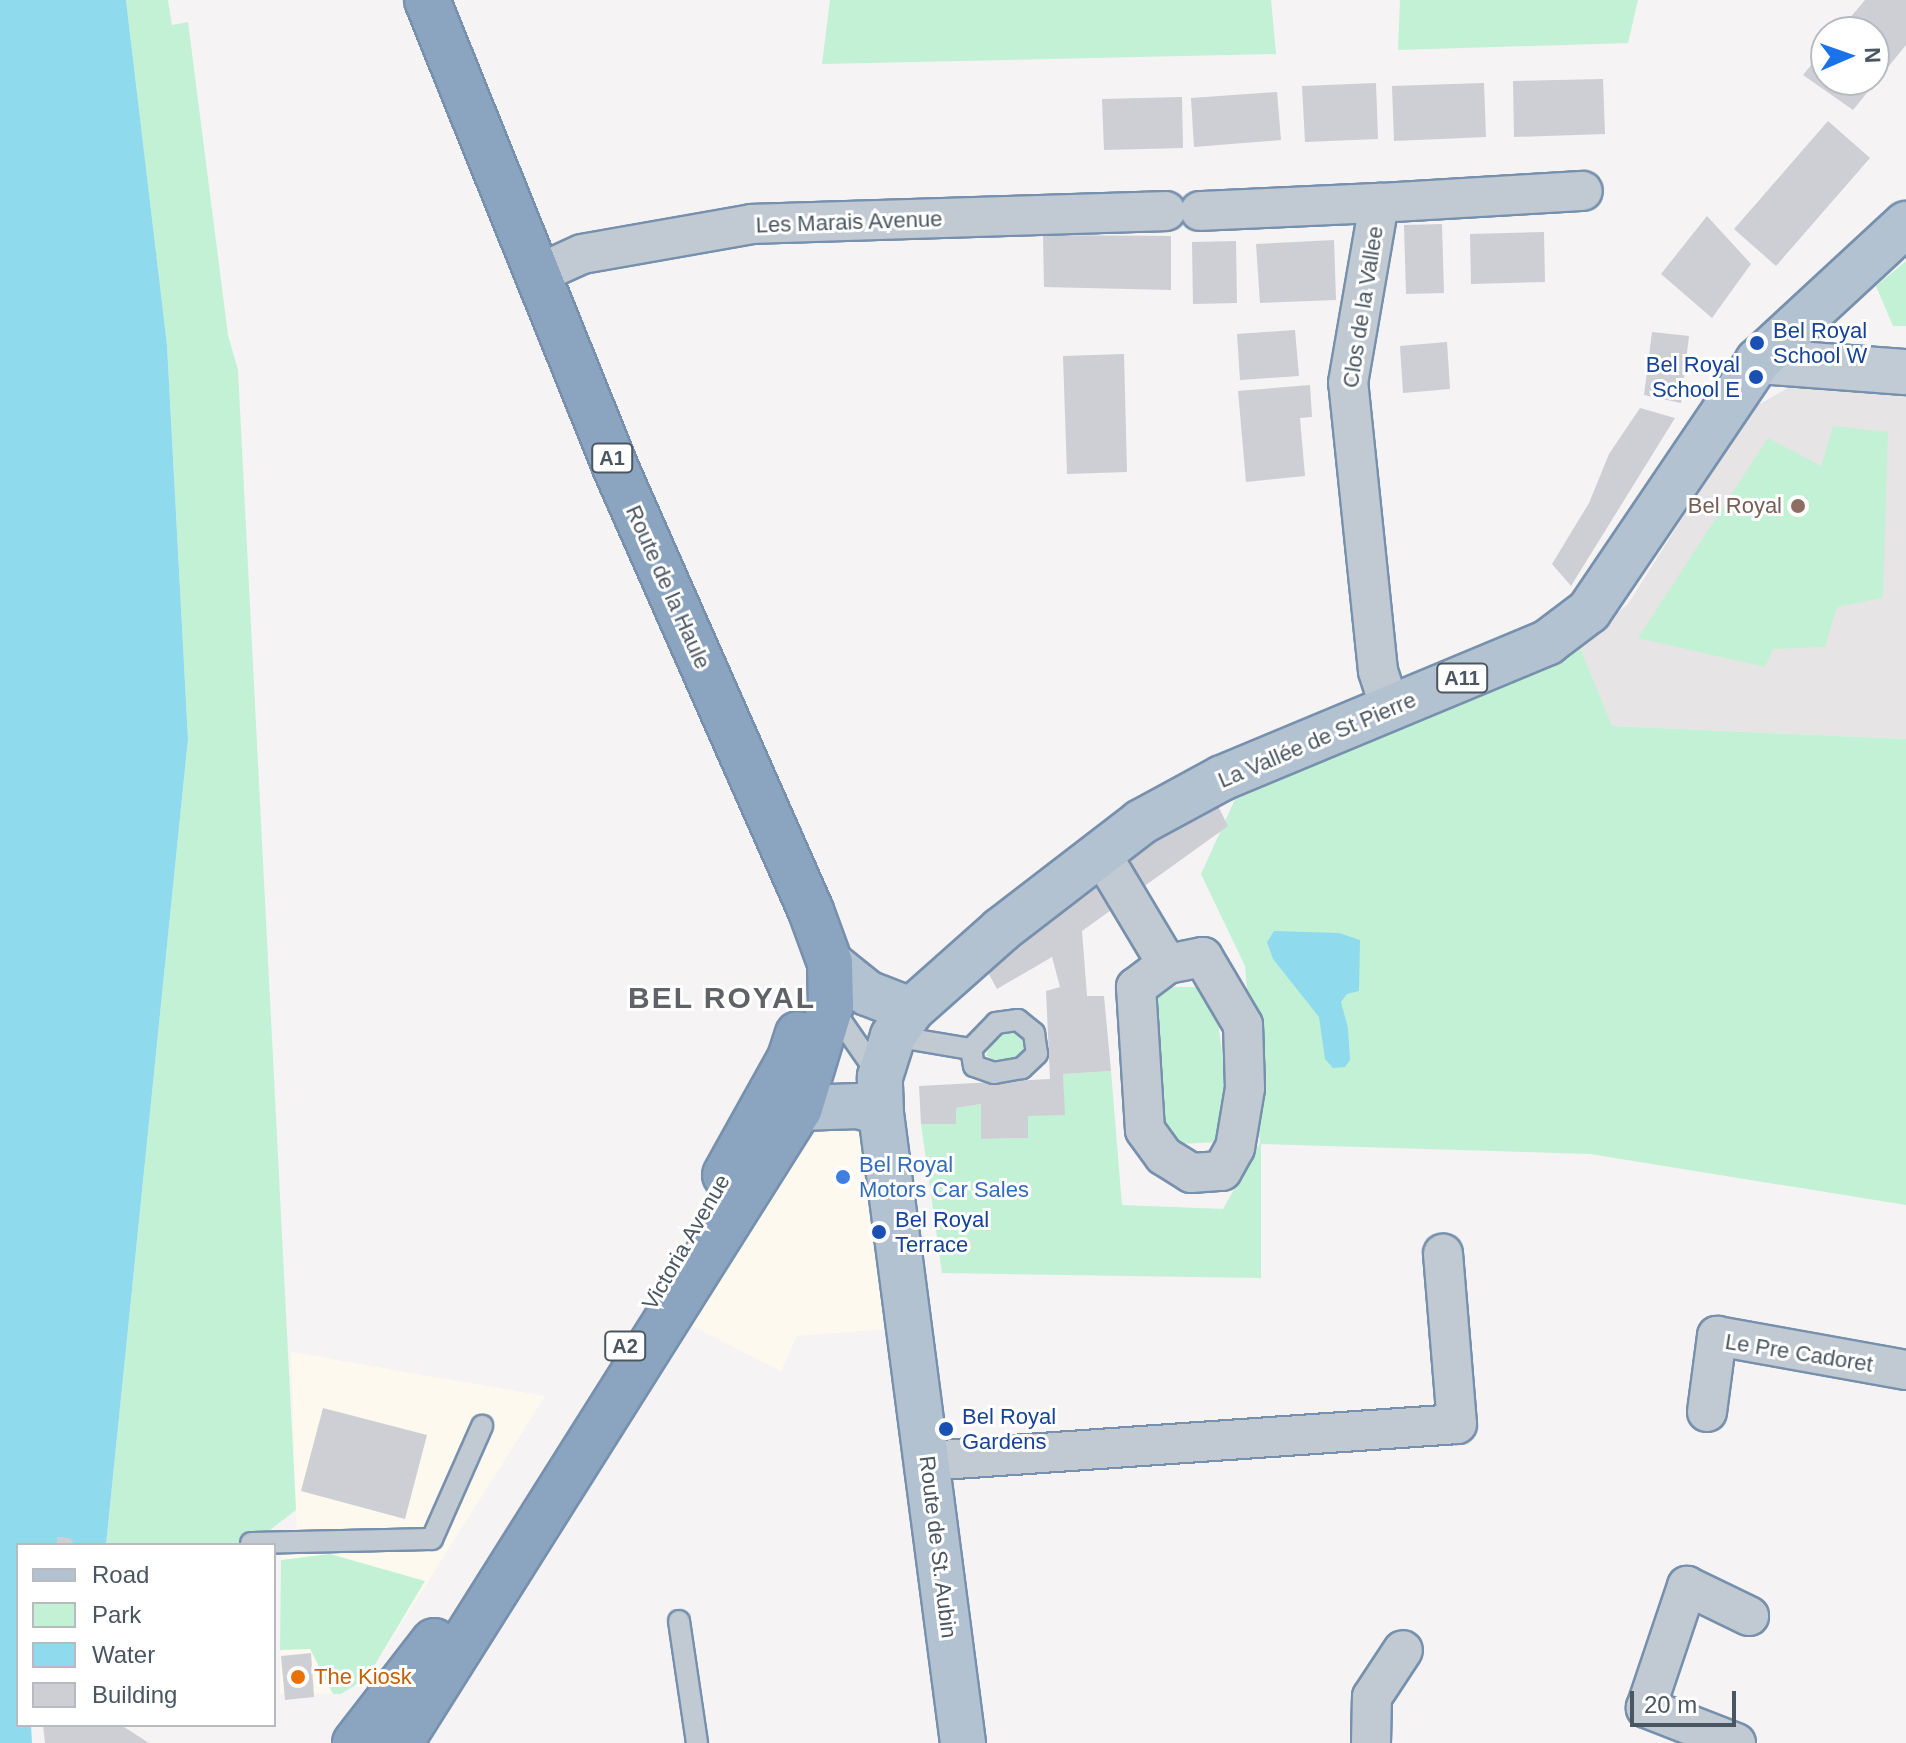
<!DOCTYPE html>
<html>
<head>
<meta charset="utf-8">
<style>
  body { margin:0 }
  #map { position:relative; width:1906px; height:1743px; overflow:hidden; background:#f5f3f3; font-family:Helvetica,sans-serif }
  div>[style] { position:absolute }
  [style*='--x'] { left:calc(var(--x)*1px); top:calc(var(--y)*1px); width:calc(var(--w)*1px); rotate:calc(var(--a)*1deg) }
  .commercial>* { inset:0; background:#fdf9ef }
  .education>* { inset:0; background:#e6e4e5 }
  .green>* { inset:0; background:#c3f1d5 }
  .water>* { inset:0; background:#90daee }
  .building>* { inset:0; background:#cdcfd5 }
  .roads { filter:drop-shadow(2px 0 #7690ad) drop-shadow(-2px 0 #7690ad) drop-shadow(0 2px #7690ad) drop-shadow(0 -2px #7690ad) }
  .lane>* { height:20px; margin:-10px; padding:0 10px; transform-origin:10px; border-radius:10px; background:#c1cad2 }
  .street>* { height:38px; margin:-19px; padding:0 19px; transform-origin:19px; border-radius:19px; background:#c1cad2 }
  .secondary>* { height:44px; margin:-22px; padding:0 22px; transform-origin:22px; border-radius:22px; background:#c1cbd6 }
  .primary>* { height:44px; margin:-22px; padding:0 22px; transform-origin:22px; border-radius:22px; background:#b3c2d1 }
  .highway>* { height:44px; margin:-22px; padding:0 22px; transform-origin:22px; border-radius:22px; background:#8ba5c1 }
  .dots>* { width:22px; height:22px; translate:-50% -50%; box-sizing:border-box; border:4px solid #fff; border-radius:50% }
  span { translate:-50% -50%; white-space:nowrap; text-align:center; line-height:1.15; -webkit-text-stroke:6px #fff; paint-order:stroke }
  .shield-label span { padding:2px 6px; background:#fff; border:2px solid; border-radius:6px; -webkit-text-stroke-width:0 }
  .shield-label { font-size:20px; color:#4a5661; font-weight:700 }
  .street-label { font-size:22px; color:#4a5661 }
  .transit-label { font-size:22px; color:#164399 }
  .left { translate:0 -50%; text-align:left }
  .right { translate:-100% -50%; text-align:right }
  .education-label { font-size:22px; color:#785e54 }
  .shop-label { font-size:22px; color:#366cbe }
  .food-label { font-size:22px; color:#c56008 }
  .district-label { font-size:30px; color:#5f6368; font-weight:700; letter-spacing:2px }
  .legend { position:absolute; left:16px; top:1543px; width:260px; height:184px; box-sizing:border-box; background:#fff; border:2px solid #b7bbc0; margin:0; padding:10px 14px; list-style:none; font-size:24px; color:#4a5661 }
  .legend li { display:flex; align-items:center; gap:16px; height:40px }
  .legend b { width:40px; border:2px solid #b7bbc0 }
  .north { position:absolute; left:1810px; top:16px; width:80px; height:80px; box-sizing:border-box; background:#fff; border:2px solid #b7bbc0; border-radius:50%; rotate:88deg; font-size:22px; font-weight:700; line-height:32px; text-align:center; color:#4a5661 }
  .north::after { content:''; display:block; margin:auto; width:28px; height:36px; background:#1a73e8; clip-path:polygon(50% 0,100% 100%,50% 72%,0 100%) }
  .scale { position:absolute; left:1630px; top:1691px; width:106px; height:36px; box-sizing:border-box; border:4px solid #4a5661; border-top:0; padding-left:10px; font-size:24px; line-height:28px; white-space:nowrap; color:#4a5661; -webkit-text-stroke:6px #fff; paint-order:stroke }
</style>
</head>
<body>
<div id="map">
  <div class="commercial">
    <i style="clip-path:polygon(817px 1126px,869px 1131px,890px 1329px,797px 1336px,781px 1371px,688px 1324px)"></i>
    <i style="clip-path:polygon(291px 1352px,545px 1396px,367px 1678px,341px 1694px,280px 1693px,281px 1542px,297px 1541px)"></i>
  </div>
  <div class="education">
    <i style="clip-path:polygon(1795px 384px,1906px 391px,1906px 739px,1611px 726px,1579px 645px,1628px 604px,1751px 409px)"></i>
  </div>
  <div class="green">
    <i style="clip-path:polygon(126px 0,168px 0,172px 25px,188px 22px,228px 335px,238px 370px,296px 1510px,250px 1545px,106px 1545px,188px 739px,167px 345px)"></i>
    <i style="clip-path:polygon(830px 0,1271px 0,1276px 54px,822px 64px)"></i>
    <i style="clip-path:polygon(1400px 0,1638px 0,1628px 43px,1398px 50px)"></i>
    <i style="clip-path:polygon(1906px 261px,1906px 326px,1893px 326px,1876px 286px)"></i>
    <i style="clip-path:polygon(1833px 426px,1888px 432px,1883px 598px,1837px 607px,1825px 647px,1773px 649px,1765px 667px,1638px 638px,1768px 438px,1821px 466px)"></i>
    <i style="clip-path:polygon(1579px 645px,1612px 726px,1906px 739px,1906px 1205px,1590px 1154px,1261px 1144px,1261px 1278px,942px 1273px,921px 1124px,955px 1124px,956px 1108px,981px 1104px,982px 1139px,1028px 1138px,1028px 1116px,1064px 1114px,1063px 1074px,1111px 1071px,1122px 1205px,1223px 1209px,1260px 1143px,1245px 966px,1201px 874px,1241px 786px)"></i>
    <i style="clip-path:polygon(1165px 987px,1200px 987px,1216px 1008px,1231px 1119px,1220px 1142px,1179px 1144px,1161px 1129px,1150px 998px)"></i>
    <i style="clip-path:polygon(1016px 1029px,1026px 1036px,1031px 1050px,1022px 1062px,998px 1064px,986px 1055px,998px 1032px)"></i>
    <i style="clip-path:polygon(330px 1554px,425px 1581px,367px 1678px,341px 1694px,333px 1694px,310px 1649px,280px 1650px,281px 1560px)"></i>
  </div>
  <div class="water">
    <i style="clip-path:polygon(0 0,126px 0,167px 345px,188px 739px,106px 1545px,18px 1545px,18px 1725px,31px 1725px,32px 1743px,0 1743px)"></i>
    <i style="clip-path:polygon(1274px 931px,1339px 933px,1360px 940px,1359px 991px,1347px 994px,1341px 1002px,1348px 1028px,1350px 1060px,1345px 1067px,1333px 1068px,1325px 1059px,1319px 1017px,1273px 959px,1267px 942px)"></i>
  </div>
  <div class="building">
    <i style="clip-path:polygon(1865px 0,1906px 0,1906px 45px,1853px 110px,1803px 75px,1826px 47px,1826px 80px,1874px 80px,1874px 32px,1838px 32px)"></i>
    <i style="clip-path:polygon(1603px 79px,1605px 134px,1514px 137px,1513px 81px)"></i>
    <i style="clip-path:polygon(1376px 83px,1378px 139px,1305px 142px,1302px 86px)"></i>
    <i style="clip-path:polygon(1484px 83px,1486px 137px,1394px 141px,1392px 86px)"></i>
    <i style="clip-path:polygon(1277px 92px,1281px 140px,1194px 147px,1191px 98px)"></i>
    <i style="clip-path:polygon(1182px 97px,1183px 148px,1104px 150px,1102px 99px)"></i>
    <i style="clip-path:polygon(1828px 121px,1870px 158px,1776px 266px,1734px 229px)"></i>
    <i style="clip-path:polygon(1707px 216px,1751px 264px,1712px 318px,1661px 274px)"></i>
    <i style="clip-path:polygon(1442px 224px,1444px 293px,1406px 294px,1404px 225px)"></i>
    <i style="clip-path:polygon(1544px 232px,1545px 282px,1471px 284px,1470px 234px)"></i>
    <i style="clip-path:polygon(1043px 235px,1171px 236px,1171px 290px,1044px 287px)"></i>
    <i style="clip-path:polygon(1334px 240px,1336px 300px,1260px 303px,1256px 244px)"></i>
    <i style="clip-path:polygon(1236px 241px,1237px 303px,1193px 304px,1192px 242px)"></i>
    <i style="clip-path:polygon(1295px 330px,1299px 376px,1240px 380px,1237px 334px)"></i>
    <i style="clip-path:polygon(1652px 332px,1689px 336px,1681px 403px,1644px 395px)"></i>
    <i style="clip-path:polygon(1447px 342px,1450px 389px,1403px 393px,1400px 346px)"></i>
    <i style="clip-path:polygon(1124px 354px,1127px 472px,1067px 474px,1063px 356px)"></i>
    <i style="clip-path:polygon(1310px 385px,1312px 417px,1300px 418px,1305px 476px,1246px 482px,1238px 391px)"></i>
    <i style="clip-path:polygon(1640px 408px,1675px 418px,1571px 586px,1552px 564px,1589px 503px,1609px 454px)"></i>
    <i style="clip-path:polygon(1214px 798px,1228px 826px,1082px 931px,1087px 996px,1104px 996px,1111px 1071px,1063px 1074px,1065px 1115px,1028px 1116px,1028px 1138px,981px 1139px,981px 1104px,956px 1108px,956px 1124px,921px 1124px,919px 1086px,1050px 1079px,1046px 991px,1060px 987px,1052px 957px,997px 989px,980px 958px)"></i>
    <i style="clip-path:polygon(323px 1408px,427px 1435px,405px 1519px,301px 1491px)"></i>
    <i style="clip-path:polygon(57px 1537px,70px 1538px,75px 1545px,57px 1545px)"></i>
    <i style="clip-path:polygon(311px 1653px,314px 1697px,285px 1700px,281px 1656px)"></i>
    <i style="clip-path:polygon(43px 1725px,121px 1725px,149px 1743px,45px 1743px)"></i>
  </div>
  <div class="roads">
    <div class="lane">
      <i style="--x:832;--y:1008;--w:84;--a:55.2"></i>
      <i style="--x:893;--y:1036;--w:79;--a:9.5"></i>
      <i style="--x:971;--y:1049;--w:36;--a:-46"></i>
      <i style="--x:996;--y:1023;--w:22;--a:-8"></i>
      <i style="--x:1018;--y:1020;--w:21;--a:39"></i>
      <i style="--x:1034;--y:1033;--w:21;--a:82"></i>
      <i style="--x:1037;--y:1054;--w:21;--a:137"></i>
      <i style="--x:1022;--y:1068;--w:28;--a:170"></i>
      <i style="--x:994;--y:1073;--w:21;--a:-161"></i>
      <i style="--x:974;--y:1066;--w:17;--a:-100"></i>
      <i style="--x:251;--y:1543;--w:181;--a:-1.3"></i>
      <i style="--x:432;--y:1539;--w:124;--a:-66.1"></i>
      <i style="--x:679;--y:1621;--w:123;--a:81.6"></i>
    </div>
    <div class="street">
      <i style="--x:1200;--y:211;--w:179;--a:-2.6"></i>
      <i style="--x:538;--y:274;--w:48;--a:-24.4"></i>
      <i style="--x:582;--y:254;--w:173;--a:-10"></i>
      <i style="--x:752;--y:224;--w:414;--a:-1.8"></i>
      <i style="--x:1390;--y:708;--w:39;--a:-108"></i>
      <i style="--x:1378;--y:671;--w:290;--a:-95.9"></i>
      <i style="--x:1348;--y:383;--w:183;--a:-80.2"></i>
      <i style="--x:1379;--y:203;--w:204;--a:-3.4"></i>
      <i style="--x:1100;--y:852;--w:131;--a:59.1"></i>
      <i style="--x:1167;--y:964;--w:39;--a:143"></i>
      <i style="--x:1136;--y:987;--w:143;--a:86.4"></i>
      <i style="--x:1145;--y:1130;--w:32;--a:54"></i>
      <i style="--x:1164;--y:1156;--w:32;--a:32"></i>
      <i style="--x:1191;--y:1173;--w:31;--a:-4"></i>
      <i style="--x:1222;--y:1171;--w:26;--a:-61"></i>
      <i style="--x:1235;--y:1148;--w:61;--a:-80.5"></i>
      <i style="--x:1245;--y:1088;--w:63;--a:-91.8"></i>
      <i style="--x:1243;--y:1025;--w:79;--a:-120.5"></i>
      <i style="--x:1203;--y:957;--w:37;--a:169"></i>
      <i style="--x:1707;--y:1412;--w:77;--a:-82.5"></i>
      <i style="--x:1717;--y:1336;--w:192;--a:10.2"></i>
      <i style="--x:927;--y:1461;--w:531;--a:-3.99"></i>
      <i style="--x:1457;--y:1424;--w:171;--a:-94.7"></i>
      <i style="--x:1371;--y:1743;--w:46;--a:-88.8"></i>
      <i style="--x:1372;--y:1697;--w:56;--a:-56.6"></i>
      <i style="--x:1736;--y:1743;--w:97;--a:-158.7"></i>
      <i style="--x:1646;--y:1708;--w:129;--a:-71.4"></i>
      <i style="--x:1687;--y:1586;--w:69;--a:25.8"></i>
    </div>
    <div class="secondary">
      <i style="--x:1758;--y:361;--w:148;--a:4.3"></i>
    </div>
    <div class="primary">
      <i style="--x:830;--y:963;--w:48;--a:39"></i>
      <i style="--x:867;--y:993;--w:47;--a:21.1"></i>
      <i style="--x:800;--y:1108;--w:59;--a:-1.9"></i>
      <i style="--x:859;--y:1106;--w:23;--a:18"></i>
      <i style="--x:963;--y:1743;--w:635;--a:-97.42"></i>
      <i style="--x:881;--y:1113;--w:36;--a:-92"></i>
      <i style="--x:880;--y:1077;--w:43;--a:-72.4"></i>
      <i style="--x:893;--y:1036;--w:32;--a:-55"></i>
      <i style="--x:911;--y:1010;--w:120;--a:-41.6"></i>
      <i style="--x:1001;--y:930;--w:177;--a:-37.6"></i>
      <i style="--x:1141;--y:822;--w:92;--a:-28.5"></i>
      <i style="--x:1222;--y:778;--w:353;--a:-22.6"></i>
      <i style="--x:1548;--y:642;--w:51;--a:-37.1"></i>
      <i style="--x:1589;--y:611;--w:302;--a:-55.9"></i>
      <i style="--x:1758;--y:361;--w:202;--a:-42.8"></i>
    </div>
    <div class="highway">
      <i style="--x:725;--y:1175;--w:134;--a:-60.9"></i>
      <i style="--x:790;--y:1058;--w:25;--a:-72"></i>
      <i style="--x:355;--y:1743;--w:129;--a:-52.2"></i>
      <i style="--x:400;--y:1743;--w:750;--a:-57.79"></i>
      <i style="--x:800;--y:1108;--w:108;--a:-73.2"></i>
      <i style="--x:831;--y:1005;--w:42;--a:-91.4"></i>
      <i style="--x:830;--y:963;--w:55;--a:-110.1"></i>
      <i style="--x:811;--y:911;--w:486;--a:-113.8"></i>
      <i style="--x:615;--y:466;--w:502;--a:-111.97"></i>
    </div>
  </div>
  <div class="dots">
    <i style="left:1757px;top:343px;background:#1a4fb4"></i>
    <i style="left:1756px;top:377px;background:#1a4fb4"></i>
    <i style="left:1798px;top:506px;background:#8d6e63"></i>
    <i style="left:843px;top:1177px;background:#3f7fe0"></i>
    <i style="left:879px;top:1232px;background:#1a4fb4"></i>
    <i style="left:946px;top:1429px;background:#1a4fb4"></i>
    <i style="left:298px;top:1677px;background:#e8710a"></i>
  </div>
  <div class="shield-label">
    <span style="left:612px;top:458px">A1</span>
    <span style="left:1462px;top:678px">A11</span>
    <span style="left:625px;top:1346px">A2</span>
  </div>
  <div class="street-label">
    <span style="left:849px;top:222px;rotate:-2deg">Les Marais Avenue</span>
    <span style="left:1363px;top:307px;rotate:-81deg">Clos de la Vallee</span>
    <span style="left:668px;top:587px;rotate:66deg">Route de la Haule</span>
    <span style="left:1317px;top:740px;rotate:-23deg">La Vallée de St Pierre</span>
    <span style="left:686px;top:1242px;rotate:-60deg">Victoria Avenue</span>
    <span style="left:1799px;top:1353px;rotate:9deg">Le Pre Cadoret</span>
    <span style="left:938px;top:1547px;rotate:83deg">Route de St. Aubin</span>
  </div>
  <div class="transit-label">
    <span class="left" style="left:1773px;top:343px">Bel Royal<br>School W</span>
    <span class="right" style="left:1740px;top:377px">Bel Royal<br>School E</span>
    <span class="left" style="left:895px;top:1232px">Bel Royal<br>Terrace</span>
    <span class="left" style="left:962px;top:1429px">Bel Royal<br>Gardens</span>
  </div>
  <div class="education-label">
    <span class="right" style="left:1782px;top:506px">Bel Royal</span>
  </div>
  <div class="shop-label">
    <span class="left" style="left:859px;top:1177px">Bel Royal<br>Motors Car Sales</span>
  </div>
  <div class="food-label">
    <span class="left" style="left:314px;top:1677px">The Kiosk</span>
  </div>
  <div class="district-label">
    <span style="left:722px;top:998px">BEL ROYAL</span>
  </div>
  <ul class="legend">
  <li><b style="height:10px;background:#b3c2d1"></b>Road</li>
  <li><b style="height:22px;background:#c3f1d5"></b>Park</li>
  <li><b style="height:22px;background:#90daee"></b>Water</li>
  <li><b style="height:22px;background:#cdcfd5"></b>Building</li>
  </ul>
  <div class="north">N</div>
  <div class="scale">20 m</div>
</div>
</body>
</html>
